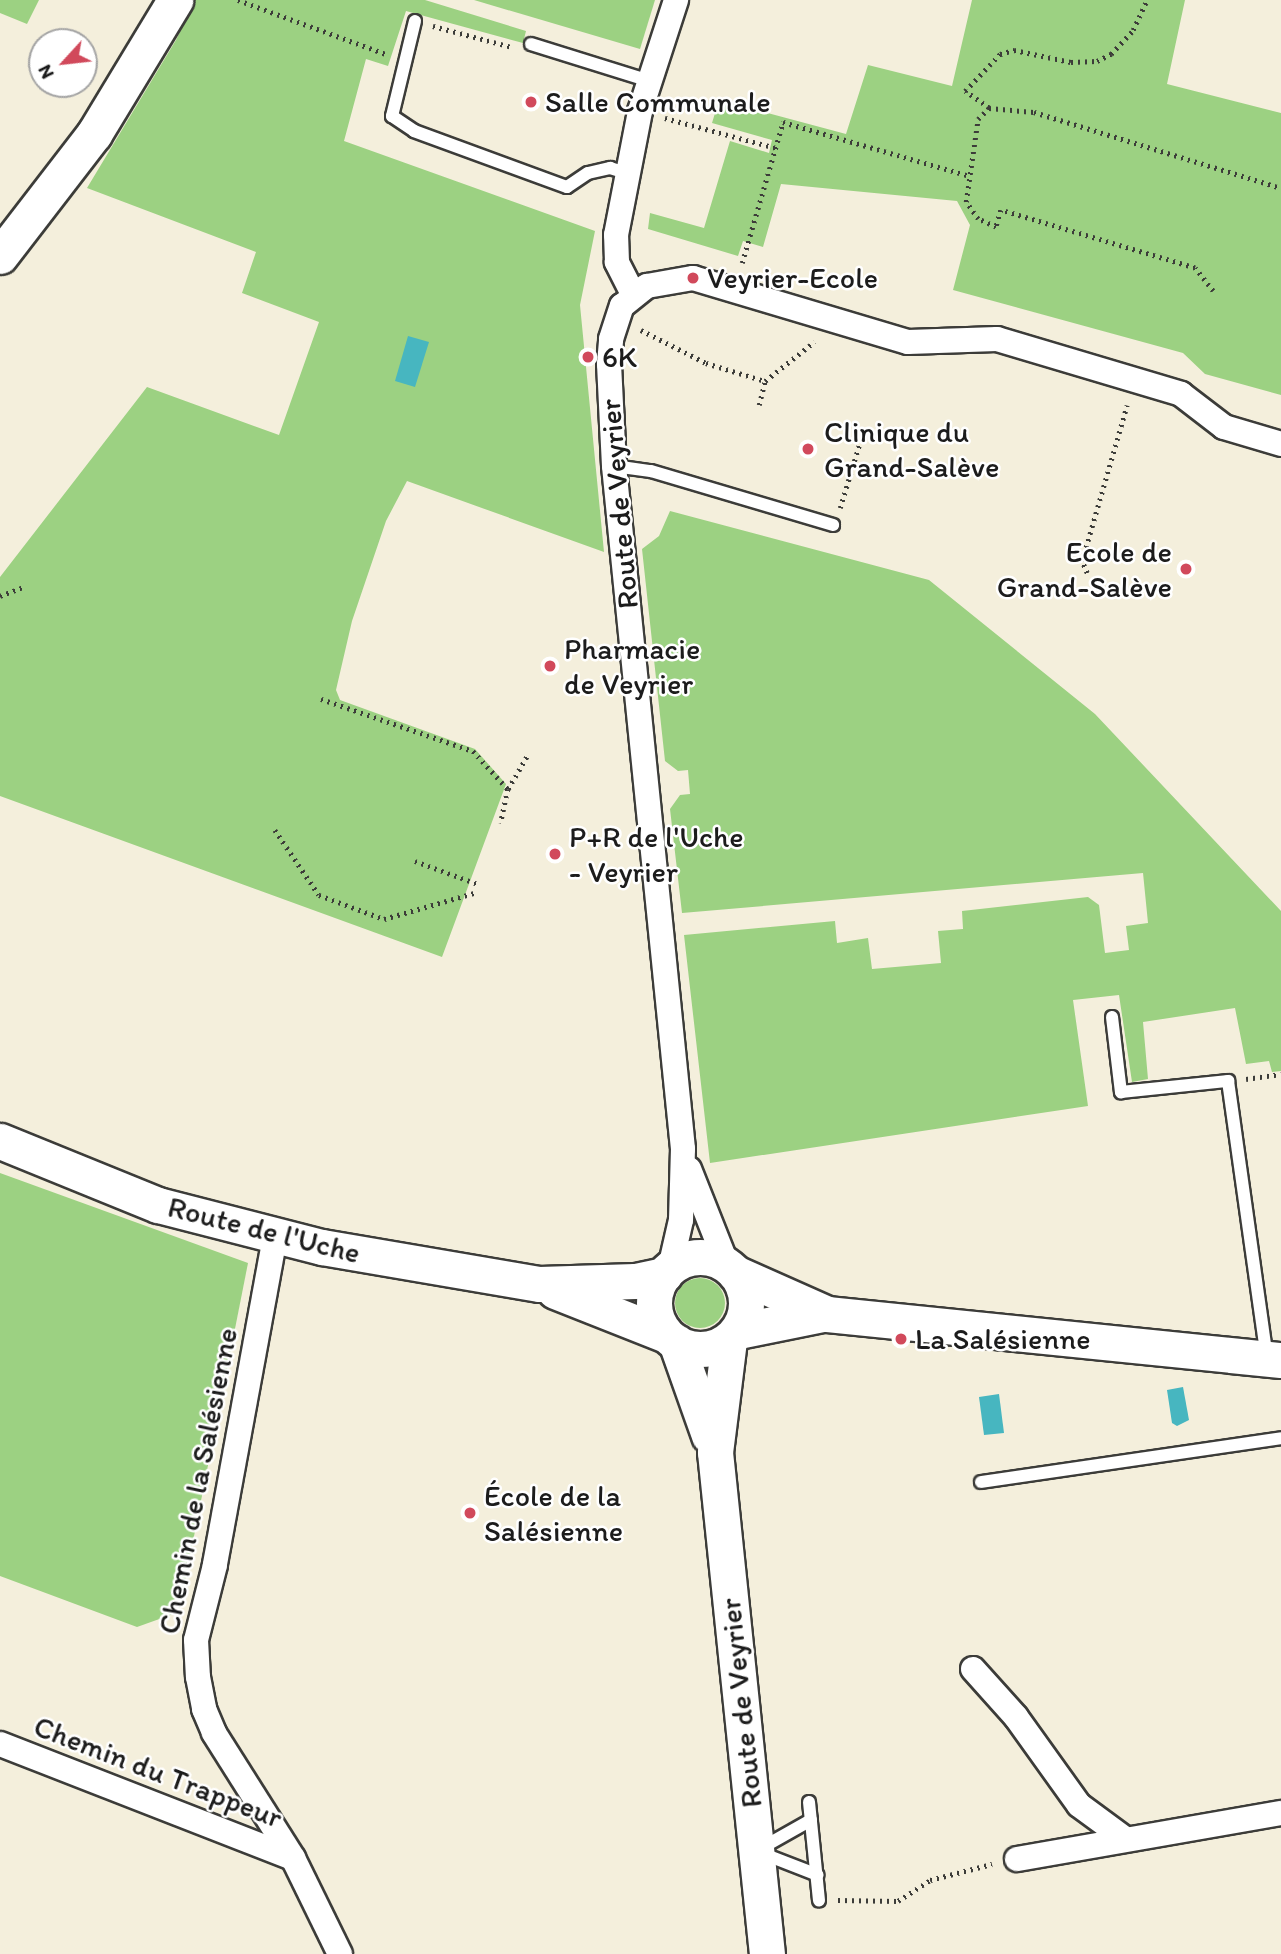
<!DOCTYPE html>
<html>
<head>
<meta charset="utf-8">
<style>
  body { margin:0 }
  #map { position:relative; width:1281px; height:1954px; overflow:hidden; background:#f4efdc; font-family:Itim,sans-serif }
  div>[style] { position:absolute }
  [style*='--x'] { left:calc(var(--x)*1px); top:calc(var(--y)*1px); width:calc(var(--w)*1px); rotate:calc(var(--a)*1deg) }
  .green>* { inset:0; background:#9cd182 }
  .round { border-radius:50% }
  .water>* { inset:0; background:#47b6c0 }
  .path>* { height:4.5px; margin-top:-2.25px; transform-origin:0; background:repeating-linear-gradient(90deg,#3c3c39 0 2px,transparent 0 7px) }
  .roads { filter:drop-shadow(2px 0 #3c3c39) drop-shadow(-2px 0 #3c3c39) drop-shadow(0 2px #3c3c39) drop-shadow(0 -2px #3c3c39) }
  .lane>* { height:12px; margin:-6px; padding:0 6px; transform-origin:6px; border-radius:6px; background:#fff }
  .street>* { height:24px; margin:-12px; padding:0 12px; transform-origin:12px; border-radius:12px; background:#fff }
  .secondary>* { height:35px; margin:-17.5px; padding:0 17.5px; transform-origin:17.5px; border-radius:17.5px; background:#fff }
  .secondary>.ring { margin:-17.5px; padding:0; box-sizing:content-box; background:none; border:35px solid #fff; border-radius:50% }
  .dots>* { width:19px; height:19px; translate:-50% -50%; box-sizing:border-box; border:4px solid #fff; border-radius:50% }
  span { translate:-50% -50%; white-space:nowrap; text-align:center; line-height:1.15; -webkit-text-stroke:5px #fff; paint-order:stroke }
  .poi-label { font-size:30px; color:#1c1c1c }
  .left { translate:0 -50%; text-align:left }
  .right { translate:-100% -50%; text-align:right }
  .street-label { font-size:30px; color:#1c1c1c }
  .north { position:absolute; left:28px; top:28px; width:70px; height:70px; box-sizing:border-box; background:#fff; border:2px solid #a4a4a4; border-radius:50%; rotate:243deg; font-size:19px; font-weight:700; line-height:28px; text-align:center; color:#1c1c1c }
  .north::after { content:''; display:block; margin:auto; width:24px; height:32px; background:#d1495b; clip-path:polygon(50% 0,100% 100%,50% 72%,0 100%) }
</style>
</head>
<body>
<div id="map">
  <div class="green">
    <i style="clip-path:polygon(0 0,39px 0,27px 24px,0 13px)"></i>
    <i style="clip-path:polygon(195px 0,425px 0,526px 31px,523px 43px,406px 11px,388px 66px,366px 59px,344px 141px,595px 231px,580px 305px,604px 552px,407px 481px,386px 521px,352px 621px,336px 690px,340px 700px,475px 749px,506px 784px,442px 957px,0 796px,0 577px,147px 387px,279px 435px,319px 322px,242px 293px,256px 252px,87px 188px,176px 40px)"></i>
    <i style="clip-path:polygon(474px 0,655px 0,640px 49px)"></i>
    <i style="clip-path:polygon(972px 0,1185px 0,1167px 84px,1281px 113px,1281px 395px,1205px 374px,1183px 353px,953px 290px,970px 225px,957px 201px,781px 184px,763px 247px,743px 241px,738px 256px,648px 229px,650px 213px,704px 228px,730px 141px,769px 153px,772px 140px,712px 123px,719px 100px,846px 134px,868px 65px,952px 86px)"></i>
    <i style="clip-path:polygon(670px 511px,929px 580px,1095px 714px,1281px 911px,1281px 1071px,1272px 1072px,1269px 1061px,1246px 1064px,1235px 1008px,1143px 1022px,1148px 1079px,1132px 1082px,1119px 995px,1073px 1000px,1088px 1106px,710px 1163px,684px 935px,835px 921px,837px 943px,868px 938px,872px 969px,941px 963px,938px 931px,963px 929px,962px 911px,1088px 897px,1099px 905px,1105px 953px,1129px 950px,1126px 926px,1148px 923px,1143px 873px,682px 913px,670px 809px,680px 795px,690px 794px,688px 770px,678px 771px,665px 761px,642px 549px,659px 536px)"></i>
    <i style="clip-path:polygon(0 1173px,248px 1263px,179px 1612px,137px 1627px,0 1576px)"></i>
    <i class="round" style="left:675px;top:1278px;width:50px;height:50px"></i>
  </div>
  <div class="water">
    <i style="clip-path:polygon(408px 336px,429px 342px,415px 387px,395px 381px)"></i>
    <i style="clip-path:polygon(1183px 1387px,1189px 1420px,1177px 1426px,1172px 1423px,1167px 1390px)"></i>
    <i style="clip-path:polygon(999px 1394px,1004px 1433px,984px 1435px,979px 1397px)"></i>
  </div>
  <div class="path">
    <i style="--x:238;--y:0;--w:160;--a:20.1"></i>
    <i style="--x:433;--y:26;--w:82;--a:14.9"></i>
    <i style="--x:989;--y:108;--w:29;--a:-145"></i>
    <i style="--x:965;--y:91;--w:51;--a:-46.6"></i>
    <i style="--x:1000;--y:54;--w:15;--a:-16"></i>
    <i style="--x:1014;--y:50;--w:58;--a:11.9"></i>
    <i style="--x:1071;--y:62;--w:26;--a:-2"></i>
    <i style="--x:1097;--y:61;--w:16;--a:-27"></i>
    <i style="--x:1111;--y:54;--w:33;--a:-47"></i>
    <i style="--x:1133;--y:30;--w:33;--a:-65"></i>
    <i style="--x:665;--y:118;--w:115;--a:15.1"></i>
    <i style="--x:742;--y:263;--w:147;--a:-73.8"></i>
    <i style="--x:783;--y:122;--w:195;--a:16.1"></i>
    <i style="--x:1213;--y:291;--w:29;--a:-128"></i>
    <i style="--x:1195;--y:268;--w:202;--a:-163.4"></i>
    <i style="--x:1001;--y:210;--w:18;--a:106"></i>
    <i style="--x:996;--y:227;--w:20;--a:-156"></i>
    <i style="--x:978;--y:219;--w:21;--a:-125"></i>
    <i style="--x:966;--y:202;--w:84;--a:-81.8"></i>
    <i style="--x:978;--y:119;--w:16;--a:-45"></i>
    <i style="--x:989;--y:108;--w:45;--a:5.1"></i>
    <i style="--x:1034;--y:112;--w:258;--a:17.1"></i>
    <i style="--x:641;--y:330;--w:73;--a:26.9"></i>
    <i style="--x:706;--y:363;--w:62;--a:17"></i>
    <i style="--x:759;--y:405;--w:25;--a:-76"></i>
    <i style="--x:765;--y:381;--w:63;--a:-38.5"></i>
    <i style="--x:840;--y:508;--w:69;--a:-73.1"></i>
    <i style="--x:1087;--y:573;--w:13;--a:-113"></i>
    <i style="--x:1082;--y:561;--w:162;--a:-73.9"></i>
    <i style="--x:0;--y:596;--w:25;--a:-21"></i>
    <i style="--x:321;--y:699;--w:161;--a:18.9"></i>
    <i style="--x:473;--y:751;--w:52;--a:47.4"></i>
    <i style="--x:508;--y:789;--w:35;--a:102"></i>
    <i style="--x:508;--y:789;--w:39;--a:-60"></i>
    <i style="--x:275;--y:830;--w:78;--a:55.9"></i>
    <i style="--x:319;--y:895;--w:69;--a:20.3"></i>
    <i style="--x:384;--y:919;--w:94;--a:-16.1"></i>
    <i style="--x:415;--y:861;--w:67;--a:20.1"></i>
    <i style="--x:1246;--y:1079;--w:35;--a:-8"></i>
    <i style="--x:838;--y:1900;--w:60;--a:1"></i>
    <i style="--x:898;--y:1901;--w:38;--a:-33"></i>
    <i style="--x:930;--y:1880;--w:64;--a:-14.5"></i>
  </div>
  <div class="roads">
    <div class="lane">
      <i style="--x:415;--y:21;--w:98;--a:103.6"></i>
      <i style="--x:392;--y:116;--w:27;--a:34"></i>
      <i style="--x:414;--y:131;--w:163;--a:20.1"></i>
      <i style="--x:567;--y:187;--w:25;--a:-34"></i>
      <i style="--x:588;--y:173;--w:23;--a:-13"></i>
      <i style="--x:610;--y:168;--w:17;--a:17"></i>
      <i style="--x:531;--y:44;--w:125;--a:17.3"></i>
      <i style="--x:614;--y:466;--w:37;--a:8"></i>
      <i style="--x:651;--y:471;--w:190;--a:16.5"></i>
      <i style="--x:1112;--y:1017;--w:76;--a:83.2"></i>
      <i style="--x:1121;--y:1092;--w:108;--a:-5.9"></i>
      <i style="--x:1228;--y:1081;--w:279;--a:82"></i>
      <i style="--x:981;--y:1482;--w:303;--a:-8.3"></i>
      <i style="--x:809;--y:1802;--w:99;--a:84.2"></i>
      <i style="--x:811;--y:1820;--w:63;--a:150.6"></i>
      <i style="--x:756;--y:1851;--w:66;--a:21.2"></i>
    </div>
    <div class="street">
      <i style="--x:633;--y:294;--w:36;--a:-117"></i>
      <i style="--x:617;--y:262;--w:27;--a:-92"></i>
      <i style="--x:616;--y:235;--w:126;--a:-79"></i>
      <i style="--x:640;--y:111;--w:117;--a:-72"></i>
      <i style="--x:689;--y:1169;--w:103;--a:68.4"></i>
      <i style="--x:275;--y:1237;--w:333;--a:100.4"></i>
      <i style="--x:215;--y:1565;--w:77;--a:104.2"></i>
      <i style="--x:196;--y:1640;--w:37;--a:87"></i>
      <i style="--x:198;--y:1677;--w:33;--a:79"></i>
      <i style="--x:204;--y:1709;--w:26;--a:67"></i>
      <i style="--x:214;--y:1733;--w:148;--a:57.7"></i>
      <i style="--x:293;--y:1858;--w:107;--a:63.9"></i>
      <i style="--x:670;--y:1268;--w:49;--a:-77.1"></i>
      <i style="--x:681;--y:1220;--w:71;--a:-88.4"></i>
      <i style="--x:683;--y:1149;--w:686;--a:-95.77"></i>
      <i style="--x:614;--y:466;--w:102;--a:-92.8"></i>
      <i style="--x:609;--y:364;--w:25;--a:-85"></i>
      <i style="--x:611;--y:339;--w:35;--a:-72"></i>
      <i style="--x:622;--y:306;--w:32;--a:-39"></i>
      <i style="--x:647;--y:286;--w:47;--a:-9.9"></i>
      <i style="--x:693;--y:278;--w:224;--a:16.6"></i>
      <i style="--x:908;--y:342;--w:89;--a:-1.9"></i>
      <i style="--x:997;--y:339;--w:192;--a:16.6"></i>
      <i style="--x:1181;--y:394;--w:54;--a:37.5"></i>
      <i style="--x:1224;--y:427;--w:59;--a:16.6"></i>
      <i style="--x:973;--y:1669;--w:64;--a:48.1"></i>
      <i style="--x:1016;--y:1717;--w:108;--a:54.4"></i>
      <i style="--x:1079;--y:1805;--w:56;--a:36.3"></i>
      <i style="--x:0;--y:1744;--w:314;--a:21.3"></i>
      <i style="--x:1017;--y:1859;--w:268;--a:-9.9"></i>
    </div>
    <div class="secondary">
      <i style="--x:0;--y:256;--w:154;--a:-52.4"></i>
      <i style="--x:94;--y:134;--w:157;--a:-58.8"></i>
      <i style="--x:0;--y:1141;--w:170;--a:22.1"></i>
      <i style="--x:158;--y:1205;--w:169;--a:14.4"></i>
      <i style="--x:322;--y:1247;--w:220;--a:9.7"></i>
      <i style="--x:539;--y:1284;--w:96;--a:-1.8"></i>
      <i style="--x:635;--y:1281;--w:30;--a:-12"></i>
      <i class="ring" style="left:654px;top:1257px;width:57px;height:57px"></i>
      <i style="--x:735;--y:1273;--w:101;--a:24"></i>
      <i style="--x:827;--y:1314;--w:456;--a:5.8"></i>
      <i style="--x:555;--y:1291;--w:119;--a:21.6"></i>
      <i style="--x:738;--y:1331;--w:87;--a:-11.3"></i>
      <i style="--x:729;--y:1340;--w:113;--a:97.1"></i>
      <i style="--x:715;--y:1452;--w:505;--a:84.09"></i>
      <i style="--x:676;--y:1342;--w:99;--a:70.5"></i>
    </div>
  </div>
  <div class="dots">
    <i style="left:531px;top:102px;background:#d1495b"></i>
    <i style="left:693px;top:278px;background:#d1495b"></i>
    <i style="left:588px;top:357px;background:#d1495b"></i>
    <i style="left:808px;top:449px;background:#d1495b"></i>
    <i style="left:1186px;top:569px;background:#d1495b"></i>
    <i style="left:550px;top:666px;background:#d1495b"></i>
    <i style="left:555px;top:854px;background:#d1495b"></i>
    <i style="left:901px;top:1339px;background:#d1495b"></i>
    <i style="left:470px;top:1513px;background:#d1495b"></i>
  </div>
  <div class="poi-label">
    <span class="left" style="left:545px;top:102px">Salle Communale</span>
    <span class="left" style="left:707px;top:278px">Veyrier-Ecole</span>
    <span class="left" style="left:602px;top:357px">6K</span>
    <span class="left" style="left:824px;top:449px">Clinique du<br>Grand-Salève</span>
    <span class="right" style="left:1172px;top:569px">Ecole de<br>Grand-Salève</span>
    <span class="left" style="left:564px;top:666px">Pharmacie<br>de Veyrier</span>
    <span class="left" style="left:569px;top:854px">P+R de l'Uche<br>- Veyrier</span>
    <span class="left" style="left:915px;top:1339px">La Salésienne</span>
    <span class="left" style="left:484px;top:1513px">École de la<br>Salésienne</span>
  </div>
  <div class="street-label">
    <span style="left:619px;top:504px;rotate:-95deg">Route de Veyrier</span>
    <span style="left:264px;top:1230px;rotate:14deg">Route de l'Uche</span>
    <span style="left:198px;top:1481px;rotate:-79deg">Chemin de la Salésienne</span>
    <span style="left:741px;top:1703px;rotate:-96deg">Route de Veyrier</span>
    <span style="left:158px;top:1772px;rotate:21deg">Chemin du Trappeur</span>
  </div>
  <div class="north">N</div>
</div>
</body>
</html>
